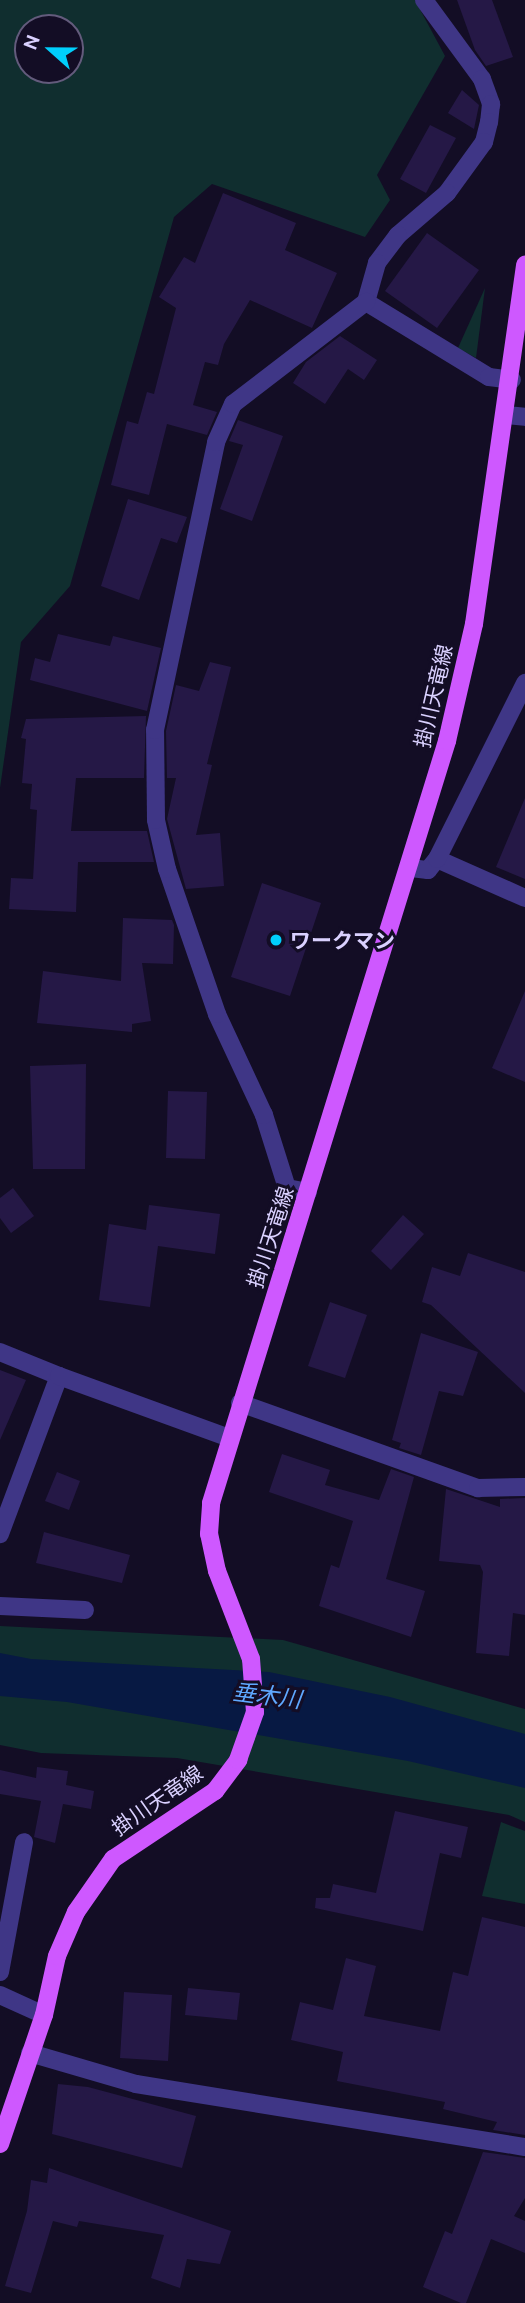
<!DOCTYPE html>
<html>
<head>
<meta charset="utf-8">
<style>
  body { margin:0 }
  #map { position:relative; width:525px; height:2303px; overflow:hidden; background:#130d25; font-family:Ubuntu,"Noto Sans JP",sans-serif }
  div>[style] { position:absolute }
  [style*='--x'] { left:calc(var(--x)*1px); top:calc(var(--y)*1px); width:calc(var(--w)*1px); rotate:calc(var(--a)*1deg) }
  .green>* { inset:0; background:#102e2f }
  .water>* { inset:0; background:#071943 }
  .building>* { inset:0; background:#251846 }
  .minor>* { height:18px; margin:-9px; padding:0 9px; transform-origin:9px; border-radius:9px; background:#3f3686 }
  .major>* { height:18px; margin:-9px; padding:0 9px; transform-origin:9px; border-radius:9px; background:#ce58ff }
  .dots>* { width:19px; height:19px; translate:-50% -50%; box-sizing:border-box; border:4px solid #130d25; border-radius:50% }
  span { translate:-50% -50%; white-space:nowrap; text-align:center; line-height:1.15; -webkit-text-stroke:6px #130d25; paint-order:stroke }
  .street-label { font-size:21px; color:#dad1ff }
  .poi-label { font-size:21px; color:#dad1ff; font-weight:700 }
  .left { translate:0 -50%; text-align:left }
  .water-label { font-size:23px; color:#5fa8ff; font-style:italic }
  .north { position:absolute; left:14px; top:14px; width:70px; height:70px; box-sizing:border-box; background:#130d25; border:2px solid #635b7c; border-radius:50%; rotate:291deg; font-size:19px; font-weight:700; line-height:28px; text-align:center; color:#dad1ff }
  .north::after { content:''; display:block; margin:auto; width:24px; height:32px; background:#00cffc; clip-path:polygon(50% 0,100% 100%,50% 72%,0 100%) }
</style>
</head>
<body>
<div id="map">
  <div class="green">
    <i style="clip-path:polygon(evenodd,0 0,415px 0,445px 56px,377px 175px,390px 200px,365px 237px,212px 184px,174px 217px,70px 586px,21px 642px,0 788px,0 0,28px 28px,70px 28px,70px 70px,28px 70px,28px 28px)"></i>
    <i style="clip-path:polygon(485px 288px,476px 358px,458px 348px)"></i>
    <i style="clip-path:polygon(0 1626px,283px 1640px,525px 1709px,525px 1822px,509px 1815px,177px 1758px,41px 1753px,0 1745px)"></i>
    <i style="clip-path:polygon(501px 1822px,525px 1831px,525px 1904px,482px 1896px)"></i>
  </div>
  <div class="water">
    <i style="clip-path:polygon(0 1653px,31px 1659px,269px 1672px,390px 1697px,525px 1734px,525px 1788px,408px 1761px,67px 1702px,0 1696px)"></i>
  </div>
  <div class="building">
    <i style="clip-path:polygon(457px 0,492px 0,513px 57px,486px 66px,475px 50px)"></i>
    <i style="clip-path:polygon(462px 90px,479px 105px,474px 129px,448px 113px)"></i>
    <i style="clip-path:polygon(430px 125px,456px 138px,426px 193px,400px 179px)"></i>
    <i style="clip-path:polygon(223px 193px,296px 223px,285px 250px,337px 273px,312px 328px,250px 300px,224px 344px,218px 365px,205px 362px,193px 405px,217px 412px,207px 435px,167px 424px,149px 495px,111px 485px,127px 421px,138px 424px,147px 392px,154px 394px,176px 308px,159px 297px,184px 257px,195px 263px)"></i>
    <i style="clip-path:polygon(427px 233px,479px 270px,437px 328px,385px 291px)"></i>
    <i style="clip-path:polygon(340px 336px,377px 360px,364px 380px,348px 369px,325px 404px,293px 383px,306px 362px)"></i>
    <i style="clip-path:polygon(238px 420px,283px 436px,252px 521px,220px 509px,243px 445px,229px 441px)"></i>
    <i style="clip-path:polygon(128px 499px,187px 517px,177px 543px,161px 538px,139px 600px,101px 586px)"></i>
    <i style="clip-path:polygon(58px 634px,110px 646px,113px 636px,161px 648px,147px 711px,30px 680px,35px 658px,50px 662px)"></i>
    <i style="clip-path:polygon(210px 662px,231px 667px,207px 764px,212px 765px,196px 835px,220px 833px,224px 886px,186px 889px,167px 819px,176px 778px,167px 778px,166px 731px,176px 685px,199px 691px)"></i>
    <i style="clip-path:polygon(146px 716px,144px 778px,76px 778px,71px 831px,147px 831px,154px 862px,78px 862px,76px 912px,9px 909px,11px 878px,33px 879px,37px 810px,30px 809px,32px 784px,22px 783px,26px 739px,21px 738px,26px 719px)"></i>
    <i style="clip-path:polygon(525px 798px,525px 879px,496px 867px)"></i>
    <i style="clip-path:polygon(262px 883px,321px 903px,290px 996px,231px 977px)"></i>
    <i style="clip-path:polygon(123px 918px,172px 920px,174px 925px,173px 964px,142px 963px,151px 1021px,132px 1024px,132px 1032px,37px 1023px,43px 971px,121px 981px)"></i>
    <i style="clip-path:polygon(525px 991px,525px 1082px,492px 1068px)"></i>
    <i style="clip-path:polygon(86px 1064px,85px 1169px,33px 1169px,30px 1066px)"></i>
    <i style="clip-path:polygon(168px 1091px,207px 1092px,205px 1159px,166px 1158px)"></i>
    <i style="clip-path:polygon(13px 1188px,34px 1216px,11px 1233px,0 1218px,0 1198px)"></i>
    <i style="clip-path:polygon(149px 1205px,220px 1214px,215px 1254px,158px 1246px,150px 1307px,99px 1300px,109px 1224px,146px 1230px)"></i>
    <i style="clip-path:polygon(403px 1215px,424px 1234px,391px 1270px,371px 1251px)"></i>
    <i style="clip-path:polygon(468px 1253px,525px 1272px,525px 1393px,431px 1305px,422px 1302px,432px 1267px,460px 1276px)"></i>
    <i style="clip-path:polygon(330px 1302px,367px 1315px,345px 1378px,308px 1366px)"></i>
    <i style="clip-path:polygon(421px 1333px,478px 1352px,463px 1396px,439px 1391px,421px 1455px,399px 1448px,401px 1443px,392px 1440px)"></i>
    <i style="clip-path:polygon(0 1370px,26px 1380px,0 1440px)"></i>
    <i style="clip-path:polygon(282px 1454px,330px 1470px,325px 1485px,379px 1500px,391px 1469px,414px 1477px,386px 1579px,425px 1591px,411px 1637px,319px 1606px,331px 1565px,339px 1568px,353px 1521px,269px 1492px)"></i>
    <i style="clip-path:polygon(57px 1472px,80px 1481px,69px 1510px,45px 1501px)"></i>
    <i style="clip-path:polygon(446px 1489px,500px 1507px,500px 1499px,525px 1498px,525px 1615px,513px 1613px,509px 1656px,476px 1653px,483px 1572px,480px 1565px,439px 1561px)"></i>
    <i style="clip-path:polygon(44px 1532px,130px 1555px,122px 1583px,36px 1563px)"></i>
    <i style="clip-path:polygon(37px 1767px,68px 1771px,66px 1785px,94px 1791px,91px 1809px,63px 1804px,55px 1843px,34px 1837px,41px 1801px,0 1794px,0 1770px,36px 1778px)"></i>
    <i style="clip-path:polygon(395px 1811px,468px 1827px,461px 1858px,440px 1853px,423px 1931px,315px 1908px,316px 1898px,330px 1898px,333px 1884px,376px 1893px)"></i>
    <i style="clip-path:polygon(482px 1917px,525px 1927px,525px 2135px,493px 2130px,497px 2122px,443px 2109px,445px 2102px,337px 2081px,343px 2052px,291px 2040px,300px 2002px,333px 2010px,346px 1958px,376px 1966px,364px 2016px,440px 2031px,453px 1972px,468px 1976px)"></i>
    <i style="clip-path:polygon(188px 1988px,240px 1993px,237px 2020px,185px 2015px)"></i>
    <i style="clip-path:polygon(124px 1992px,172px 1995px,168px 2061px,120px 2058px)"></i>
    <i style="clip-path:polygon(58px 2084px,88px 2087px,196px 2116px,182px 2168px,52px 2134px)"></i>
    <i style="clip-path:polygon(483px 2152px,525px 2158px,525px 2198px,514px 2216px,525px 2221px,525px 2253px,491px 2239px,466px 2303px,461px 2303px,423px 2287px,445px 2231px,452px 2234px)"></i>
    <i style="clip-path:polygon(49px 2168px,231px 2231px,220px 2264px,187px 2259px,180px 2288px,151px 2278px,164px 2235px,79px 2221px,77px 2227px,53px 2221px,31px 2293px,5px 2286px,27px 2211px,31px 2180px,47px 2183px)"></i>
  </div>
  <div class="minor">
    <i style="--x:424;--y:0;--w:98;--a:53.7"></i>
    <i style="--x:482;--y:79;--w:27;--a:70"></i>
    <i style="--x:491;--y:104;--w:18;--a:96"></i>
    <i style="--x:489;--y:122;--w:21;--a:104"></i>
    <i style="--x:484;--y:142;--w:63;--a:126"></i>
    <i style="--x:447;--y:193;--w:65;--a:139.4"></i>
    <i style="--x:398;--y:235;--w:35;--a:127"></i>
    <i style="--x:377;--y:263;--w:41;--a:105.8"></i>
    <i style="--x:366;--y:302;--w:144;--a:31.4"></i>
    <i style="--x:489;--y:377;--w:23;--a:7"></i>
    <i style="--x:507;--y:415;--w:18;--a:6"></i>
    <i style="--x:437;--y:859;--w:96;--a:23.9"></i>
    <i style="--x:411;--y:868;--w:17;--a:7"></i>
    <i style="--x:428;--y:870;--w:14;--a:-51"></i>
    <i style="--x:437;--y:859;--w:197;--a:-63.4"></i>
    <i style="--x:308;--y:1192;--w:21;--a:-169"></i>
    <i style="--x:287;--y:1188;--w:77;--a:-107.5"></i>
    <i style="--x:264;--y:1115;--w:111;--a:-115"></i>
    <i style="--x:217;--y:1014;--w:153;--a:-109"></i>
    <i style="--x:167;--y:869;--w:50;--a:-102.7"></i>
    <i style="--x:156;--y:820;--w:90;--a:-90.6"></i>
    <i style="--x:155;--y:730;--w:294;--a:-78"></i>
    <i style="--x:216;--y:442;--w:42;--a:-65.9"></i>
    <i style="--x:233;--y:404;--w:168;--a:-37.5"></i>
    <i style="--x:0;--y:1352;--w:64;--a:22.1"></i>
    <i style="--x:59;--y:1376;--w:169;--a:110.5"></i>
    <i style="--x:59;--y:1376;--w:181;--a:20"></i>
    <i style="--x:240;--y:1403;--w:253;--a:19.7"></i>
    <i style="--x:478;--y:1488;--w:47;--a:-1.2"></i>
    <i style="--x:0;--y:1606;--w:85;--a:2.7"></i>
    <i style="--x:0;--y:1972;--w:132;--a:-79.5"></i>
    <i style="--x:0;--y:1995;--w:48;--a:24.4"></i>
    <i style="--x:30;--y:2053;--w:110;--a:16.3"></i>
    <i style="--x:136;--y:2084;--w:394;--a:9.2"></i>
  </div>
  <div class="major">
    <i style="--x:0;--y:2144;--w:136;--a:-71.2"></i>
    <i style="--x:44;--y:2015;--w:60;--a:-77.6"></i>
    <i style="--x:57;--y:1956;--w:48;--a:-66.6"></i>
    <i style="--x:76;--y:1912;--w:65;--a:-55.1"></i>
    <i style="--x:113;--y:1859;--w:123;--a:-33.7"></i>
    <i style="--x:215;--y:1791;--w:39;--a:-53"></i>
    <i style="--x:238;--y:1760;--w:51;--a:-70.5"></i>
    <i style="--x:255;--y:1712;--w:53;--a:-94.3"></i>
    <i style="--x:251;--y:1659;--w:94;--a:-111.1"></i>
    <i style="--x:217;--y:1571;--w:38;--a:-102"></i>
    <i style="--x:209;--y:1534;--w:31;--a:-86"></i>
    <i style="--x:211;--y:1503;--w:798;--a:-72.79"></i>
    <i style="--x:447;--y:741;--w:120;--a:-77"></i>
    <i style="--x:474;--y:624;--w:363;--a:-81.9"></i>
  </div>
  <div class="dots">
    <i style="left:276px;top:940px;background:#00cffc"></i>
  </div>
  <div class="street-label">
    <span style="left:433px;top:696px;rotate:-77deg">掛川天竜線</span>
    <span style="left:270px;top:1237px;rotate:-72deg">掛川天竜線</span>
    <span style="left:157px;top:1800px;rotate:-35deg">掛川天竜線</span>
  </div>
  <div class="poi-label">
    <span class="left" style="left:290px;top:940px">ワークマン</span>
  </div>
  <div class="water-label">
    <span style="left:267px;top:1696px;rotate:7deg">垂木川</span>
  </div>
  <div class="north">N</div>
</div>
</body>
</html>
